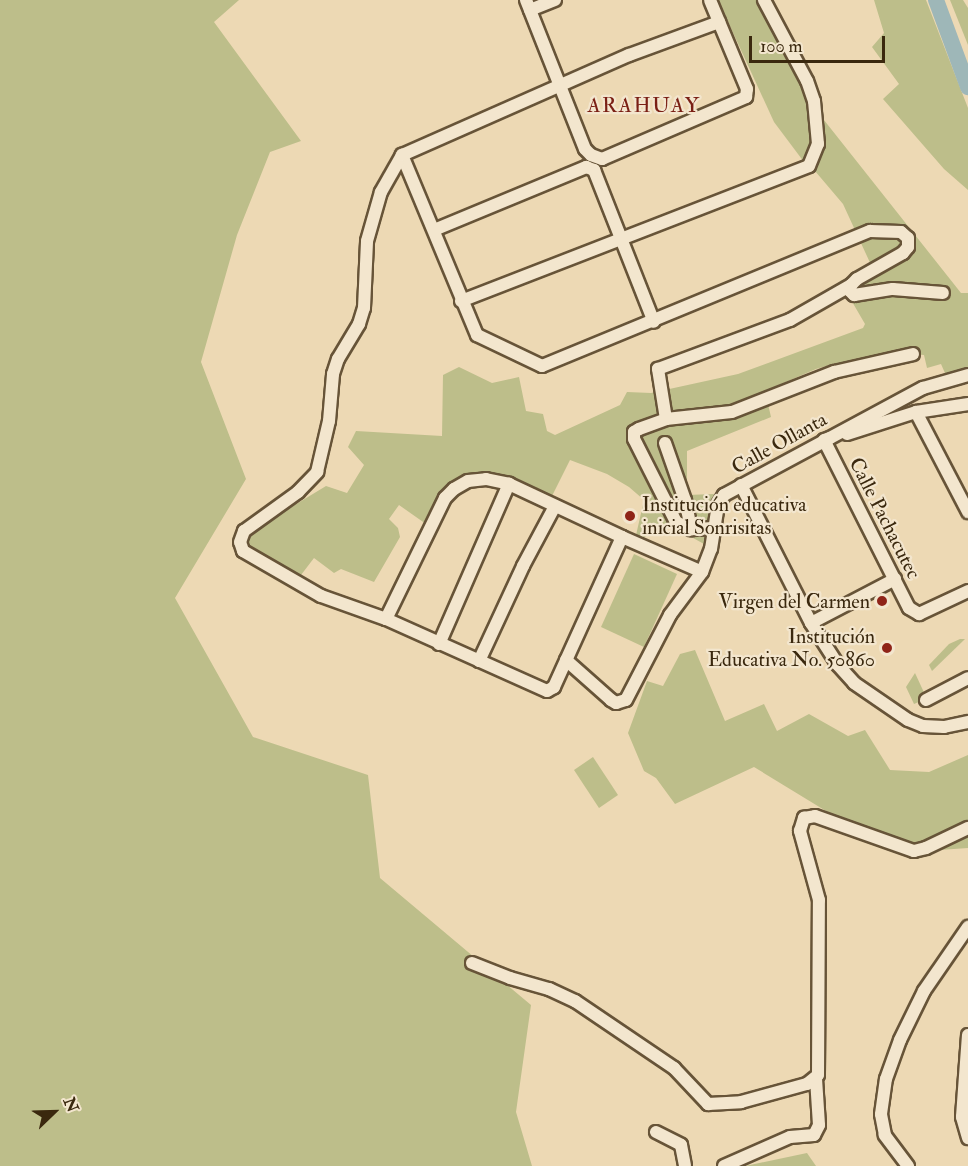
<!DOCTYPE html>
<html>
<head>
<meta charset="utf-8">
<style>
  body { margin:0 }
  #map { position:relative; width:968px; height:1166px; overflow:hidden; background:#edd9b4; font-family:"IM FELL Double Pica",serif }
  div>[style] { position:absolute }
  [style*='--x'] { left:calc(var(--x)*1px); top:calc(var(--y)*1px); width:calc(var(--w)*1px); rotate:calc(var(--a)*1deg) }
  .green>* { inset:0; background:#bdbe8a }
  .river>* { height:16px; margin:-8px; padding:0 8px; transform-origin:8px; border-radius:8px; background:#9eb7b8 }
  .roads { filter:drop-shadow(2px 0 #675438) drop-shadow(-2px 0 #675438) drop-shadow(0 2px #675438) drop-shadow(0 -2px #675438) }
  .minor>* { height:12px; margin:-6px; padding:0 6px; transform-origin:6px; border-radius:6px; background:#f3e6ce }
  .dots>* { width:16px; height:16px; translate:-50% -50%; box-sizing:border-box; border:3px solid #f3e6ce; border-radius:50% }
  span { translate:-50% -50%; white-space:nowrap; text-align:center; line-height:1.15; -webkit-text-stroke:4.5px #f3e6ce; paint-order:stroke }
  .street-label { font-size:20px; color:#3a280e }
  .poi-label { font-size:20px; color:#3a280e }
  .left { translate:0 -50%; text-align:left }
  .right { translate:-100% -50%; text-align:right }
  .neighbourhood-label { font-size:21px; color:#7a1f14; letter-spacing:1.5px }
  .north { position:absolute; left:24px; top:1082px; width:60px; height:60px; -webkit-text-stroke:4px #f3e6ce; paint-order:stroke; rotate:67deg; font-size:16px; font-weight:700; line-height:24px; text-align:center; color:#3a280e }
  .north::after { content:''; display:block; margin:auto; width:21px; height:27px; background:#3a280e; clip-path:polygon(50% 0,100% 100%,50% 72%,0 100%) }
  .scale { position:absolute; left:749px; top:36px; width:136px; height:27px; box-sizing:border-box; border:3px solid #3a280e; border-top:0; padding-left:8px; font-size:18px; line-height:21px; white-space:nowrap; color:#3a280e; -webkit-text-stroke:4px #f3e6ce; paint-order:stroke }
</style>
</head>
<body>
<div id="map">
  <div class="green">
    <i style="clip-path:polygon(0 0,239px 0,214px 22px,301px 141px,270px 152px,237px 235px,201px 362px,246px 479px,175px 598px,253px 737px,368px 775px,380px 878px,531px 1005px,516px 1112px,532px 1166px,0 1166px)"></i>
    <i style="clip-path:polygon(718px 0,758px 0,805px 82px,815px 134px,807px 166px,774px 122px)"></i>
    <i style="clip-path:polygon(874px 0,926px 0,968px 108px,968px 190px,944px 169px,883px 99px,899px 84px,872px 47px,884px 33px)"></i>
    <i style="clip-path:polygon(950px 0,963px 0,968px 8px,968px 45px)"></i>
    <i style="clip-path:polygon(820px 115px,961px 293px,968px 293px,968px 375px,948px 380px,941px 364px,927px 368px,924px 355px,912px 354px,837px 363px,816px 369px,765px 391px,771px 417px,687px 451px,687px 495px,714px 494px,708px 537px,704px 544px,666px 523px,634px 544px,644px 500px,629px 487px,607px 474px,570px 460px,551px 498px,490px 478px,444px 497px,426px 524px,399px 505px,389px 519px,398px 528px,400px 537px,374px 582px,341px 569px,334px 573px,314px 558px,301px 575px,253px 553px,247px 547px,244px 539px,252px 531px,326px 486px,347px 493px,364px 465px,348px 447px,356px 431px,442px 436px,443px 375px,459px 367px,492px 383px,519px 377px,526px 411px,543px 414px,547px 431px,555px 435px,620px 405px,627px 392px,651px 393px,738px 374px,863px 328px,865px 324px,840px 281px,872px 267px,843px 204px,815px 171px,822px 149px)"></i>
    <i style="clip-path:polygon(634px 554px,677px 574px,644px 647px,601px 627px)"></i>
    <i style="clip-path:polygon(960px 639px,965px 639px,932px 671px,929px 665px,949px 644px)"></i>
    <i style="clip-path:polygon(695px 650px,725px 721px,764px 704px,777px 731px,809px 714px,848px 736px,865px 730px,890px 770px,929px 772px,968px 755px,968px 848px,925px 851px,844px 822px,754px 767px,675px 804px,656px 778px,644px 771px,628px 733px,647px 681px,663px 686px,680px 654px)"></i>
    <i style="clip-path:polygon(915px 673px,927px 699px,928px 705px,924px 707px,921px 701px,914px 704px,906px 687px)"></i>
    <i style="clip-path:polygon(593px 757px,618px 795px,599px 808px,574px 770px)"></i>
    <i style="clip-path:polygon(807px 1153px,816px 1166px,745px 1166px)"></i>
  </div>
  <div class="river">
    <i style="--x:936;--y:0;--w:93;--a:69.8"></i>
  </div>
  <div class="roads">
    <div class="minor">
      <i style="--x:526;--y:0;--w:160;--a:68.4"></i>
      <i style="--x:585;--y:149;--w:8;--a:45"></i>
      <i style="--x:591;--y:155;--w:12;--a:20"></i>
      <i style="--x:602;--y:159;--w:157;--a:-23.3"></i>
      <i style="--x:746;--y:97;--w:8;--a:-83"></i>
      <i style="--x:747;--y:89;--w:96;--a:-112.6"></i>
      <i style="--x:530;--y:10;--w:27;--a:-22"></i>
      <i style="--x:402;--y:155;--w:195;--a:67.4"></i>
      <i style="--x:477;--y:335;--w:72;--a:25.5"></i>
      <i style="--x:542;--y:366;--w:355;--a:-22.4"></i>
      <i style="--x:870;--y:231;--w:31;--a:2"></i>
      <i style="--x:901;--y:232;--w:9;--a:41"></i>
      <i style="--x:908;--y:238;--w:9;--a:90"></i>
      <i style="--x:908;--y:247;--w:8;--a:130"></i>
      <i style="--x:903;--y:253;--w:53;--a:150.5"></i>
      <i style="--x:857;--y:279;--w:8;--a:135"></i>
      <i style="--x:851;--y:285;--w:6;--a:99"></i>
      <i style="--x:850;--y:291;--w:6;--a:45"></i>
      <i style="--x:854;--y:295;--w:39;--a:-9"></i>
      <i style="--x:893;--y:289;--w:50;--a:4.6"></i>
      <i style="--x:434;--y:230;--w:165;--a:-22.5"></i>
      <i style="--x:586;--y:167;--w:9;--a:21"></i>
      <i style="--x:594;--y:170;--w:163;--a:68.5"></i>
      <i style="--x:461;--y:301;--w:373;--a:-21.2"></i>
      <i style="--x:809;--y:166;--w:24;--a:-68"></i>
      <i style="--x:818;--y:144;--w:43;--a:-95.3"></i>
      <i style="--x:814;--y:101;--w:21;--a:-109"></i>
      <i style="--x:807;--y:81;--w:92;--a:-118"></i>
      <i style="--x:916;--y:412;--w:113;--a:62.5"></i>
      <i style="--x:666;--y:419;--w:66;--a:-6.1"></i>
      <i style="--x:732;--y:412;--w:110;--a:-21.4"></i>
      <i style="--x:834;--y:372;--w:81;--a:-12.8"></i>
      <i style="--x:847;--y:434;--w:72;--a:-17.7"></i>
      <i style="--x:916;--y:412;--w:53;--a:-8.7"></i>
      <i style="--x:830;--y:438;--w:6;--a:162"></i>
      <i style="--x:824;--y:440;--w:188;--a:63.2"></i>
      <i style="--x:909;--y:608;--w:12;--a:31"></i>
      <i style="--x:919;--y:614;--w:54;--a:-25.1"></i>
      <i style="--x:665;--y:443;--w:60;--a:70.7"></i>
      <i style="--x:685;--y:500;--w:30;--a:78"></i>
      <i style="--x:741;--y:485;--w:155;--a:63.1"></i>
      <i style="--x:811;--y:623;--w:50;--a:57.3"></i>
      <i style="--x:838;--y:665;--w:24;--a:48"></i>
      <i style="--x:854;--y:683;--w:65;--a:34.4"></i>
      <i style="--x:908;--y:720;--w:16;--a:22"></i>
      <i style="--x:923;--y:726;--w:21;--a:3"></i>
      <i style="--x:944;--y:727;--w:25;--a:-12"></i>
      <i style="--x:713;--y:528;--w:22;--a:177"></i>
      <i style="--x:691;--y:529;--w:17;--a:-155"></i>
      <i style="--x:676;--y:522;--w:93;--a:-116.8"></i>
      <i style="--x:634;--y:439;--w:7;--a:-90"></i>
      <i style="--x:634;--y:432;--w:6;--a:-31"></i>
      <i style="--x:639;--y:429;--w:29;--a:-20"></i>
      <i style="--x:666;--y:419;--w:51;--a:-99.1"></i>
      <i style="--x:658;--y:369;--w:141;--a:-20.4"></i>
      <i style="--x:790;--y:320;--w:70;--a:-29.8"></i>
      <i style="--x:622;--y:537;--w:87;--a:23.6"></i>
      <i style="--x:386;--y:619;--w:135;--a:-64"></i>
      <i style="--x:445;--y:498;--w:13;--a:-45"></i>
      <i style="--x:454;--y:489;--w:16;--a:-30"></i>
      <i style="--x:468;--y:481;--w:18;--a:-6"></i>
      <i style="--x:486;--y:479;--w:24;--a:12"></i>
      <i style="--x:509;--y:484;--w:125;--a:25.1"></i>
      <i style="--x:622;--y:537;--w:165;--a:114.4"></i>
      <i style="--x:554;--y:687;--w:8;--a:150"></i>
      <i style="--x:547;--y:691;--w:176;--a:-155.9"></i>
      <i style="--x:386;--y:619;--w:69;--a:-160.5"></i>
      <i style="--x:321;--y:596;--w:90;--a:-150"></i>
      <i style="--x:243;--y:551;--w:9;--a:-108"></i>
      <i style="--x:240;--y:542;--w:12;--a:-70"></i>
      <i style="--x:244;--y:531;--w:67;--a:-35.8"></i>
      <i style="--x:298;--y:492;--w:28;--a:-46"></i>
      <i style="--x:317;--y:472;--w:52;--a:-76.8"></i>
      <i style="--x:329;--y:421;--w:47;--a:-85.1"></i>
      <i style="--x:333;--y:374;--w:16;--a:-72"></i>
      <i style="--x:338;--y:359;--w:41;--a:-59"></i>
      <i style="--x:359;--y:324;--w:17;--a:-73"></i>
      <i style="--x:364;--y:308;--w:67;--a:-87.4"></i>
      <i style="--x:367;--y:241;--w:51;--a:-74.1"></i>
      <i style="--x:381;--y:192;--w:43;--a:-60.4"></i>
      <i style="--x:402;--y:155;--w:248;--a:-23.8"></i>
      <i style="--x:629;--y:55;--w:96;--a:-20.1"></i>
      <i style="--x:811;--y:623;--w:95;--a:-27.6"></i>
      <i style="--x:439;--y:644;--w:175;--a:-66.4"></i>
      <i style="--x:566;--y:660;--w:60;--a:41.6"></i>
      <i style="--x:611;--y:700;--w:6;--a:31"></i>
      <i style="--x:616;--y:703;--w:10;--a:-17"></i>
      <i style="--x:626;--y:700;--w:96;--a:-62.6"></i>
      <i style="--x:670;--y:615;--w:54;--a:-53.3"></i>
      <i style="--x:702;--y:572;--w:25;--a:-69"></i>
      <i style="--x:711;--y:549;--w:45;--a:-81"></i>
      <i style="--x:718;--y:505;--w:12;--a:-59"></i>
      <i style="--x:724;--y:495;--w:226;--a:-28.3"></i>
      <i style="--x:923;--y:388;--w:47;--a:-16.1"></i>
      <i style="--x:479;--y:661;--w:105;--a:-65.1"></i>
      <i style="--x:523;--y:566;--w:68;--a:-61.9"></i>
      <i style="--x:926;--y:700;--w:47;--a:-27.6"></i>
      <i style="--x:472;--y:963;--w:41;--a:21.5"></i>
      <i style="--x:510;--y:978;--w:41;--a:15.8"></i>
      <i style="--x:549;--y:989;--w:29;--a:25"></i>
      <i style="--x:575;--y:1001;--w:120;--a:34.1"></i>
      <i style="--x:674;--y:1068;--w:50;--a:46.6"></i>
      <i style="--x:708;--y:1104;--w:33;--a:-3"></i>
      <i style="--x:741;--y:1102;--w:68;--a:-15.3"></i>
      <i style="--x:807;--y:1084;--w:14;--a:-39"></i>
      <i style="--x:818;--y:1075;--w:175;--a:-89.7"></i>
      <i style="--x:819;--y:900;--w:72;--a:-105.4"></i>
      <i style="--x:800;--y:831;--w:14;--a:-73"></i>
      <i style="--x:804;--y:818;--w:11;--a:-10"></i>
      <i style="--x:815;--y:816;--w:105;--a:19.5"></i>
      <i style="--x:914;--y:851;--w:12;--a:-14"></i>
      <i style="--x:926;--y:848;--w:47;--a:-25.5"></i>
      <i style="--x:968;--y:1035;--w:82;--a:94.2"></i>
      <i style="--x:962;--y:1117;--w:22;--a:74"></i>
      <i style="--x:656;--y:1132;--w:28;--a:27"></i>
      <i style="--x:681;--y:1145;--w:21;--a:79"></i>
      <i style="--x:724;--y:1166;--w:72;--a:-23.7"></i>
      <i style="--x:790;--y:1137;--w:24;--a:-5"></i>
      <i style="--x:814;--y:1135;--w:11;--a:-63"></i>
      <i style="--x:819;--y:1125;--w:46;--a:-93.7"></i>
      <i style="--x:908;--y:1166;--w:39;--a:-127"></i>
      <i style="--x:885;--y:1135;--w:21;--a:-101"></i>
      <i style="--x:881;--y:1114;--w:35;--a:-82"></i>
      <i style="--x:886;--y:1079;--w:41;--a:-70.3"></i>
      <i style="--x:900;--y:1040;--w:55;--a:-63.9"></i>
      <i style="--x:924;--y:991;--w:78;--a:-55.5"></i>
    </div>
  </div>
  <div class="dots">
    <i style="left:630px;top:516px;background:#8f2418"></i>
    <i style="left:882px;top:601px;background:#8f2418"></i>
    <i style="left:887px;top:648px;background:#8f2418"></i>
  </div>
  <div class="street-label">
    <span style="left:779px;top:443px;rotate:-29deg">Calle Ollanta</span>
    <span style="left:885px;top:518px;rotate:63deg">Calle Pachacutec</span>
  </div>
  <div class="poi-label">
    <span class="left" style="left:642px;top:516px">Institución educativa<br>inicial Sonrisitas</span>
    <span class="right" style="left:870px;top:601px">Virgen del Carmen</span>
    <span class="right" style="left:875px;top:648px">Institución<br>Educativa No. 50860</span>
  </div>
  <div class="neighbourhood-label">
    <span style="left:644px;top:106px">ARAHUAY</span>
  </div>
  <div class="north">N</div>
  <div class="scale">100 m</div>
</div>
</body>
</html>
